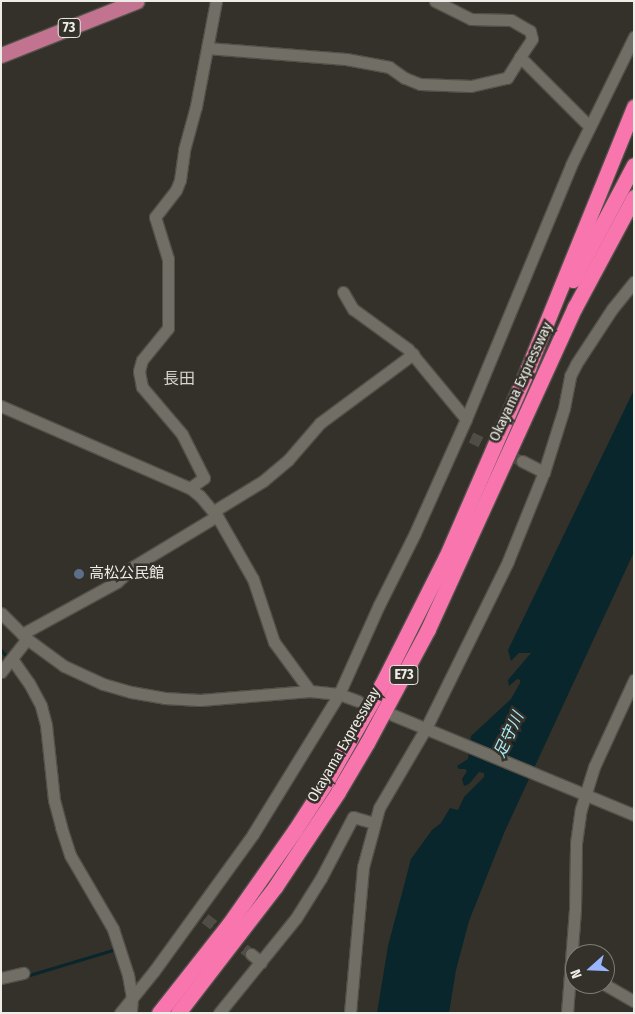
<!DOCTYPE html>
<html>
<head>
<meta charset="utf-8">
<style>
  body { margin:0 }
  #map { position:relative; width:635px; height:1014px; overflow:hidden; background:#333129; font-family:"Fira Sans Condensed","Noto Sans JP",sans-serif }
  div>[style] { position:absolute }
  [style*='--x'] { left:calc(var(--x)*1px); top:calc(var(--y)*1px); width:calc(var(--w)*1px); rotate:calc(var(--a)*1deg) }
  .water>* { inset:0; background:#08262b }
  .stream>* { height:3px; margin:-1.5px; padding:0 1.5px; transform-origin:1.5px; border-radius:1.5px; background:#08262b }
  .street-tunnel>* { height:11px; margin-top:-5.5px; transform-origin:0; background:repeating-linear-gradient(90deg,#4f4d46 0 11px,transparent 0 16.5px) }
  .roads { filter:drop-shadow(1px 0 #525049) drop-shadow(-1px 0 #525049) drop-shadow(0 1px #525049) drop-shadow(0 -1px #525049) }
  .street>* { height:11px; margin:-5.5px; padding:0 5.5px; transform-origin:5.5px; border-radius:5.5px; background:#716f65 }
  .primary>* { height:15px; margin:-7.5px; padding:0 7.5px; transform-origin:7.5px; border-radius:7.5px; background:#c27390 }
  .highway>* { height:15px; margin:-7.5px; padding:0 7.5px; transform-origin:7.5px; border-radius:7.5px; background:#f876ad }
  .dots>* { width:14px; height:14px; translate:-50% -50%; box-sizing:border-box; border:2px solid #333129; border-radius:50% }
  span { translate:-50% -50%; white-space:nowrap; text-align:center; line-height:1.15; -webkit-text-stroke:5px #333129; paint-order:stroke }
  .shield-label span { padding:1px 4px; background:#333129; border:1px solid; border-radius:4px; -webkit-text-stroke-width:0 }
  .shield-label { font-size:14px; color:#edece7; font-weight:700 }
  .street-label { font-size:15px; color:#edece7 }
  .poi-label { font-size:15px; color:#edece7 }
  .left { translate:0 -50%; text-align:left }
  .neighbourhood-label { font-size:16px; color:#d8d6cb }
  .water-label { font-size:16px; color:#a7edfc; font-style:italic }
  .frame { position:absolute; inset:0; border:2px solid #edece7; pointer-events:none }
  .north { position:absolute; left:565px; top:944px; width:50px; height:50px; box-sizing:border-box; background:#333129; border:1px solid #7d7c75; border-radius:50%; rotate:250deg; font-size:14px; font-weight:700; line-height:20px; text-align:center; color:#edece7 }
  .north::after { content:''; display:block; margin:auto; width:18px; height:22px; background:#98b5fd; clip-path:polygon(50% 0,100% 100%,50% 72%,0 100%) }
</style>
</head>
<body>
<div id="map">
  <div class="water">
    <i style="clip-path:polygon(634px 390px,634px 552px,504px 833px,469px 921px,456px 970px,449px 1013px,377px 1013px,388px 946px,411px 859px,432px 830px,441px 823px,450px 808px,458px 810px,464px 797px,484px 777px,484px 773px,479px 772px,469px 784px,464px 786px,462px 779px,467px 771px,465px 769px,459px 769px,457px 766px,468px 759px,471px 736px,511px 699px,520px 683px,520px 680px,517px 679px,509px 686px,508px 680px,531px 653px,519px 653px,511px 661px,508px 650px)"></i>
  </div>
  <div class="stream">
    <i style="--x:1;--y:650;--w:11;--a:49"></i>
    <i style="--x:26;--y:976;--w:94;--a:-16.7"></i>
  </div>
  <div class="street-tunnel">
    <i style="--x:471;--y:437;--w:56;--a:25.2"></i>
    <i style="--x:205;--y:918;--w:58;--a:38"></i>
  </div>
  <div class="roads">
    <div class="street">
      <i style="--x:435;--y:1;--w:40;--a:26.6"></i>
      <i style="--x:471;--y:19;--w:40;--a:1.4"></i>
      <i style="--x:511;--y:20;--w:22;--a:30"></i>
      <i style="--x:530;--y:31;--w:8;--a:76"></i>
      <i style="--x:532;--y:39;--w:22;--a:124"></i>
      <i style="--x:207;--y:48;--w:139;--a:4.5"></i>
      <i style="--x:346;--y:59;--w:44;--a:10.5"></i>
      <i style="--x:389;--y:67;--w:19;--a:35"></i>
      <i style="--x:405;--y:78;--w:16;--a:22"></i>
      <i style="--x:420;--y:84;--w:51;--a:2.2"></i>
      <i style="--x:471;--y:86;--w:37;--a:-13"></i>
      <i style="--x:507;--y:78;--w:25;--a:-58"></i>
      <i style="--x:520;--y:57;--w:98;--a:45"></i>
      <i style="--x:343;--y:292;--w:20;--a:60"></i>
      <i style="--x:353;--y:309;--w:68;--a:36"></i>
      <i style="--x:408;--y:349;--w:91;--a:50.4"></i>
      <i style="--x:1;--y:406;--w:206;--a:23.5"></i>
      <i style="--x:190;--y:488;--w:13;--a:39"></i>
      <i style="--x:200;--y:496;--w:26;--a:50"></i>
      <i style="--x:217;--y:516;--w:73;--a:60.3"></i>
      <i style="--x:253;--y:579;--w:66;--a:71.6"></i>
      <i style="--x:274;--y:642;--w:61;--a:53.7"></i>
      <i style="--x:522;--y:461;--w:25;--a:27"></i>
      <i style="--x:190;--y:488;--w:17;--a:-36"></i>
      <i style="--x:204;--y:478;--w:49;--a:-116.6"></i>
      <i style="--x:182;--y:434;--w:62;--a:-130.4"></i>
      <i style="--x:142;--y:387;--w:16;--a:-101"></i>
      <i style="--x:139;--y:371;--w:11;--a:-75"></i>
      <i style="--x:142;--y:360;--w:41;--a:-50.9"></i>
      <i style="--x:168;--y:328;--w:69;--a:-90"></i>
      <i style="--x:168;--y:259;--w:44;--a:-107.2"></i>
      <i style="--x:155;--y:217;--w:34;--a:-52"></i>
      <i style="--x:176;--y:190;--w:11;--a:-68"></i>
      <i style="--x:180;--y:180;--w:30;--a:-82"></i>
      <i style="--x:184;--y:150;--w:46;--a:-74.7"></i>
      <i style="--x:196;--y:106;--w:107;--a:-79.2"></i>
      <i style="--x:214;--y:511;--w:57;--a:-31.5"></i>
      <i style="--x:263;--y:481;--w:33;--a:-40"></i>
      <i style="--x:288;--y:460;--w:49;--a:-49.1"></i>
      <i style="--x:320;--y:423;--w:116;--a:-36.6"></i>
      <i style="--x:1;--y:613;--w:37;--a:45"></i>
      <i style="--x:27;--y:639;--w:46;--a:36.1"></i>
      <i style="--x:64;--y:666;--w:43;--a:24.8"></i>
      <i style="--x:103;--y:684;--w:29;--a:16"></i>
      <i style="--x:131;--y:692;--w:34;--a:10"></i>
      <i style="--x:164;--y:698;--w:36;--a:3"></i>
      <i style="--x:200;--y:700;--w:110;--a:-4.7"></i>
      <i style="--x:310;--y:691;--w:29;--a:6"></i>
      <i style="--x:339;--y:694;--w:20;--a:20"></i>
      <i style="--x:22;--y:634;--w:108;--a:-28.7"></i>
      <i style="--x:117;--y:582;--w:23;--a:-43"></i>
      <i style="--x:134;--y:566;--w:97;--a:-31.1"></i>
      <i style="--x:12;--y:659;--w:29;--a:55"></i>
      <i style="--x:29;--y:683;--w:26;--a:62"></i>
      <i style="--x:41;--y:706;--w:20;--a:75"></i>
      <i style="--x:46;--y:725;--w:75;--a:83.9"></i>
      <i style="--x:54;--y:800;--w:28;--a:75"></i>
      <i style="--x:61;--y:827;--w:29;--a:72"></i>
      <i style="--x:70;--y:855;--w:86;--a:59.8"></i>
      <i style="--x:113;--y:929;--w:48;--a:71.9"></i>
      <i style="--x:128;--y:975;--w:22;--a:80"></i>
      <i style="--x:132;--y:997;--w:16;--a:94"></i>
      <i style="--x:1;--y:672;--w:42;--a:-51.8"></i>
      <i style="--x:393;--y:715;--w:261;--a:22.5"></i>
      <i style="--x:251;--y:954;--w:13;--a:39"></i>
      <i style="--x:1;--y:978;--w:23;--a:-13"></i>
      <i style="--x:604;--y:984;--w:34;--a:30"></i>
      <i style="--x:120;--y:1013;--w:54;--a:-51"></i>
      <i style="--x:154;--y:971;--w:169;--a:-54.1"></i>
      <i style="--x:253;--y:834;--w:164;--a:-58.4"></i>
      <i style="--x:339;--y:694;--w:98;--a:-65.8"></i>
      <i style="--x:379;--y:605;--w:80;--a:-63.4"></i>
      <i style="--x:415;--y:533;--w:125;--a:-65.9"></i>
      <i style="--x:466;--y:419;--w:275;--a:-67.5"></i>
      <i style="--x:571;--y:165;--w:143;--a:-63.8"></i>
      <i style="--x:219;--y:1013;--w:122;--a:-51"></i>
      <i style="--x:296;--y:918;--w:47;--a:-58"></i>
      <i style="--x:321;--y:878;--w:69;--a:-62.3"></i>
      <i style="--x:353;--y:817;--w:22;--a:16"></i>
      <i style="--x:350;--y:1013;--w:147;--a:-84.9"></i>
      <i style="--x:363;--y:867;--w:61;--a:-74.8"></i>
      <i style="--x:379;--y:808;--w:93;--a:-59.6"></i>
      <i style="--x:426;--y:728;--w:186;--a:-63.8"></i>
      <i style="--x:508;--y:561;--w:96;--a:-68"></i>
      <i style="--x:544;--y:472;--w:67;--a:-72.6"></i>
      <i style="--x:564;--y:408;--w:33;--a:-79"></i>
      <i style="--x:570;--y:376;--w:13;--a:-63"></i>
      <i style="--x:576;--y:364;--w:66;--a:-56.8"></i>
      <i style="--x:612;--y:309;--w:35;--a:-51"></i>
      <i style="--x:567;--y:1013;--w:103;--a:-85.6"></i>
      <i style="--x:575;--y:910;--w:67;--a:-89.1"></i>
      <i style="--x:576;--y:843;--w:34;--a:-82"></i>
      <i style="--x:581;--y:809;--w:44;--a:-72.8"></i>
      <i style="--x:594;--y:767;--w:96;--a:-65.3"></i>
    </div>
    <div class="primary">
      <i style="--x:1;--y:55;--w:146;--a:-21.7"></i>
    </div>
    <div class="highway">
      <i style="--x:573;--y:280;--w:130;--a:-62.1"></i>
      <i style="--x:159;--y:1013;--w:113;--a:-51.8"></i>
      <i style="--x:229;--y:924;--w:115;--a:-54.9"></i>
      <i style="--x:295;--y:830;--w:57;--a:-57.1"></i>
      <i style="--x:326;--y:782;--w:113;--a:-60.3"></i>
      <i style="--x:382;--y:684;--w:142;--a:-63.3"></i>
      <i style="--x:446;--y:557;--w:206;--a:-66.5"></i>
      <i style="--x:528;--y:368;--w:282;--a:-67.9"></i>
      <i style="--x:178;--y:1013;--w:159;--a:-52.4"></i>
      <i style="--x:275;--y:887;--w:114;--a:-56.4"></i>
      <i style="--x:338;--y:792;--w:57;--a:-59.4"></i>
      <i style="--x:367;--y:743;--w:129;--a:-61.8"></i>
      <i style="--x:428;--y:629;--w:354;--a:-65.5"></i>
      <i style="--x:575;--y:307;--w:125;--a:-61.8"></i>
    </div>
  </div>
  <div class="dots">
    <i style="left:79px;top:574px;background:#5c6f8a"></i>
  </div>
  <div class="shield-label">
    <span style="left:69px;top:28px">73</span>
    <span style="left:404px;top:675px">E73</span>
  </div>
  <div class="street-label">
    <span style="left:521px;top:382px;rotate:-65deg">Okayama Expressway</span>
    <span style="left:344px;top:745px;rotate:-60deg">Okayama Expressway</span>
  </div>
  <div class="poi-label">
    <span class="left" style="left:89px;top:574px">高松公民館</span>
  </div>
  <div class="neighbourhood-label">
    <span style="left:179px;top:379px">長田</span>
  </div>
  <div class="water-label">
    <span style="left:509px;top:735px;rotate:-65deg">足守川</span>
  </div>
  <div class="frame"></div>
  <div class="north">N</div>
</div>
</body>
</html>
